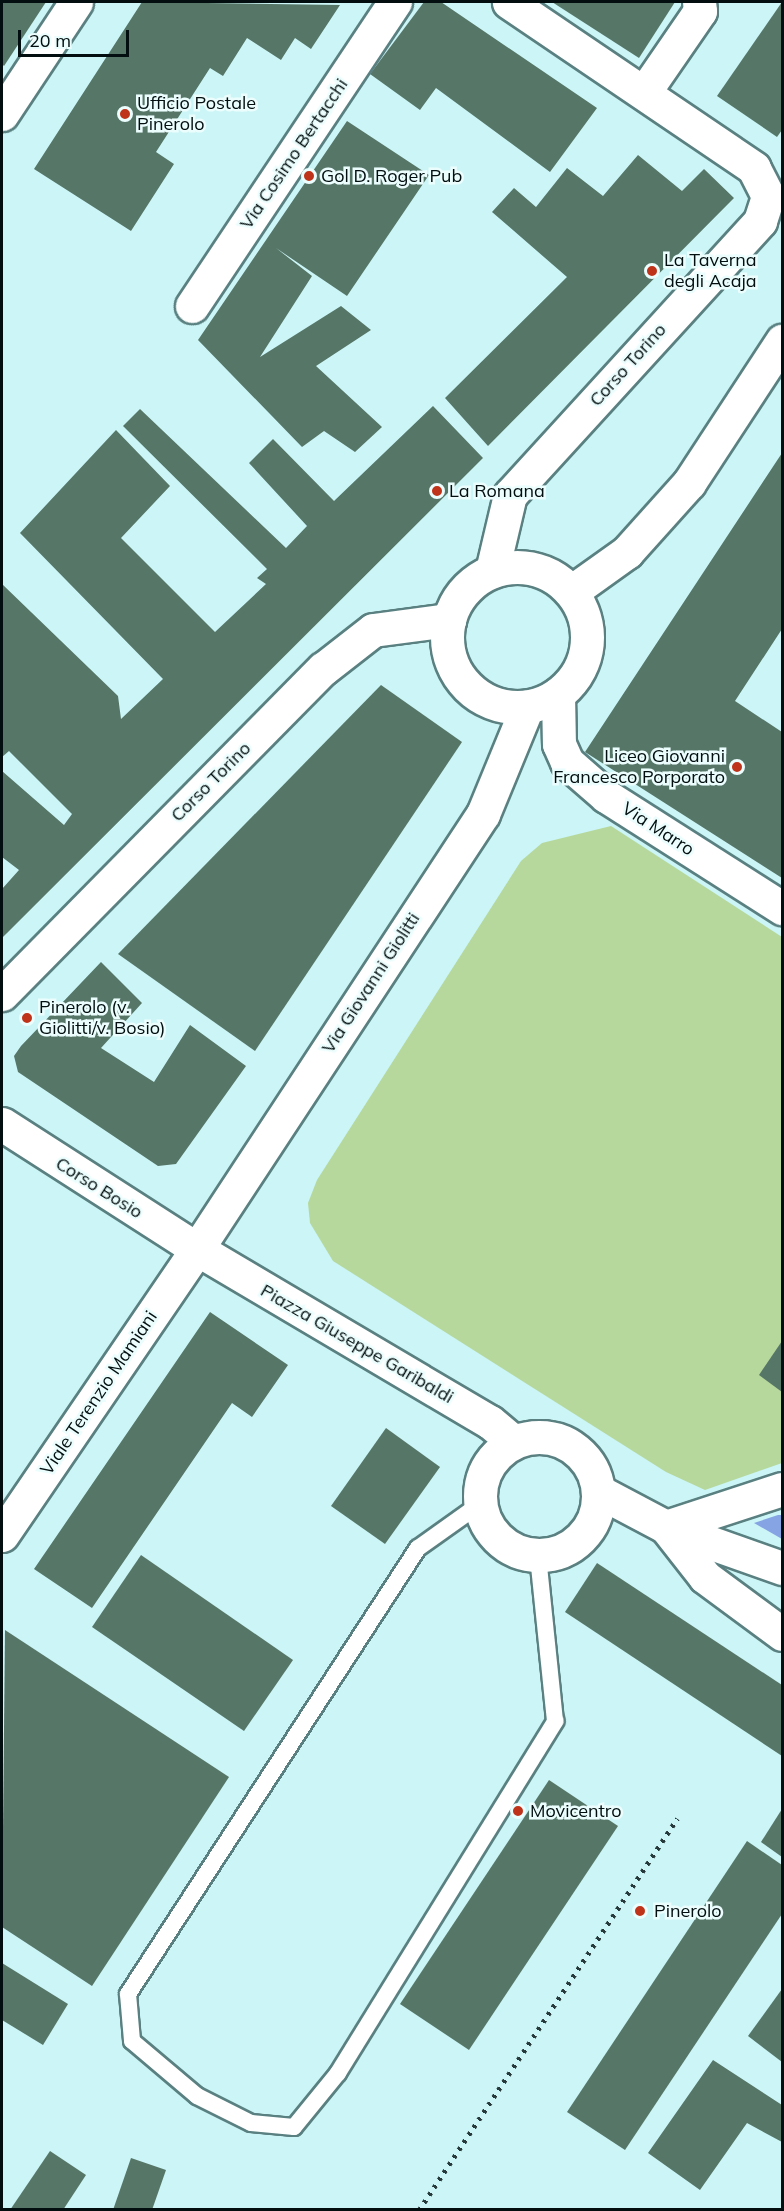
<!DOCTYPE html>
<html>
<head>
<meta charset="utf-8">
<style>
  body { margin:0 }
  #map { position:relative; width:784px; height:2211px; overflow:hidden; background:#cbf5f6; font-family:Mulish,sans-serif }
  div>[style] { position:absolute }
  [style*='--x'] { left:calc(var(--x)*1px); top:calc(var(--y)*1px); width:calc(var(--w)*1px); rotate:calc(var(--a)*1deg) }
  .green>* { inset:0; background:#b6d89c }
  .water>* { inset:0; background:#86a3e3 }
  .building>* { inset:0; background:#567668 }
  .roads { filter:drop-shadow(2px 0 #5a8081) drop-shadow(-2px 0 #5a8081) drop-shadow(0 2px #5a8081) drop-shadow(0 -2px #5a8081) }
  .lane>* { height:16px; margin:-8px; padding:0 8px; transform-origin:8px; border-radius:8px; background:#fff }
  .street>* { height:33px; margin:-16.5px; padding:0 16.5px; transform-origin:16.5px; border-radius:16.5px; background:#fff }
  .secondary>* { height:33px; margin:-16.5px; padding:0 16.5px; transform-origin:16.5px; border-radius:16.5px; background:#fff }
  .secondary>.ring { margin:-16.5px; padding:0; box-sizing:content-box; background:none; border:33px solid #fff; border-radius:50% }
  .rail>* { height:4.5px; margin-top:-2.25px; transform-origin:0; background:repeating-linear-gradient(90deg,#27393a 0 3px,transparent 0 9px) }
  .dots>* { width:16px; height:16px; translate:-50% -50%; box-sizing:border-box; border:3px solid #ecfdfd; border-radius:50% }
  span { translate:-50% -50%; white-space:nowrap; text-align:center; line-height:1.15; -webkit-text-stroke:5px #ecfdfd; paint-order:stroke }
  .poi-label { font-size:18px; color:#020e0f }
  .left { translate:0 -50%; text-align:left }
  .right { translate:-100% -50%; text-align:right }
  .street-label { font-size:18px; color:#020e0f }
  .frame { position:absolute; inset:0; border:3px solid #020e0f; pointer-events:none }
  .scale { position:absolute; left:18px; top:30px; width:111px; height:27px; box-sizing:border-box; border:3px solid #020e0f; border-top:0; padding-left:8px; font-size:18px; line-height:21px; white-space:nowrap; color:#020e0f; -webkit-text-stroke:4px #ecfdfd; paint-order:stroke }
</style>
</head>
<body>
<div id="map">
  <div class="green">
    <i style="clip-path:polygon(611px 826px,782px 937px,782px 1463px,705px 1490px,666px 1472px,333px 1261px,310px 1223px,308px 1203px,317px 1180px,521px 861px,542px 843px)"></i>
  </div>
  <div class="water">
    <i style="clip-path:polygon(782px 1515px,782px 1539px,754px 1523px,778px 1515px)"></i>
  </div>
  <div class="building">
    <i style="clip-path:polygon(2px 2px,46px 2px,4px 66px,2px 64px)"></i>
    <i style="clip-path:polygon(142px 2px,340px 5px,311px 49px,295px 38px,281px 60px,247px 38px,223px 76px,210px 68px,156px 152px,174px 164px,131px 231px,34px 169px)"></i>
    <i style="clip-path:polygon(424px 2px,441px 2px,597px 108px,550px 172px,436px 88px,420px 110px,370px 74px)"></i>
    <i style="clip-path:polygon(552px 2px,675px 2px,639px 58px)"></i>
    <i style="clip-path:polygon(782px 2px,782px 130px,777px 137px,717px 96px)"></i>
    <i style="clip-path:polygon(347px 121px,429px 175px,347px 296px,276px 248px,312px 276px,260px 357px,341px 306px,371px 330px,316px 366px,382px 427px,355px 452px,324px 431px,302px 447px,198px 340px)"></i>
    <i style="clip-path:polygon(638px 155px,682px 191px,704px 169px,734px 198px,488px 446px,445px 398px,567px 277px,492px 212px,514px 188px,536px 207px,567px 168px,603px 196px)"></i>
    <i style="clip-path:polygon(433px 406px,483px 458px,2px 938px,2px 889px,19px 870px,2px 857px,2px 771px,64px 825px,72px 814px,9px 751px,2px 757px,2px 584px,118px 696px,121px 719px,163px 679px,20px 533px,116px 430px,170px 486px,121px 538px,215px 632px,266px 584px,257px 578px,267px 569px,123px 426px,140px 409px,286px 548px,307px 526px,249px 463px,273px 439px,334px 501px)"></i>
    <i style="clip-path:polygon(782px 453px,782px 629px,735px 701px,782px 732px,782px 878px,585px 752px)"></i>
    <i style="clip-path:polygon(381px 685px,462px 742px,255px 1051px,118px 954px)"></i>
    <i style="clip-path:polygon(101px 962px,142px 1003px,101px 1048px,154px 1082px,190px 1025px,246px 1066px,176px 1164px,158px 1166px,18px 1072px,14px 1056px,21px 1046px)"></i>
    <i style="clip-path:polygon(210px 1312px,288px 1365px,252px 1417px,232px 1403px,92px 1608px,34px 1569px)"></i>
    <i style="clip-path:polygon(782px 1341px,782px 1392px,759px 1375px)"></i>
    <i style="clip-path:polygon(386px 1428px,440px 1467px,385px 1544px,331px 1506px)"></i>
    <i style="clip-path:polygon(141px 1555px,293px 1660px,244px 1731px,92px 1627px)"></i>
    <i style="clip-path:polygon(597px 1563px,782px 1685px,782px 1756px,565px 1612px)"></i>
    <i style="clip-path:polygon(5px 1630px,229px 1777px,92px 1986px,2px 1927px)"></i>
    <i style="clip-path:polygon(549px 1780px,618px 1826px,469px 2050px,400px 2004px)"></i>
    <i style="clip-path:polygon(782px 1809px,782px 1857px,761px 1842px)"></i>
    <i style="clip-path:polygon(747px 1841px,782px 1865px,782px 1914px,625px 2150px,567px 2112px)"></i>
    <i style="clip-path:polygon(2px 1963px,68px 2004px,43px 2045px,2px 2020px)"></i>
    <i style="clip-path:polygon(782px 1989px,782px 2062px,748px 2036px)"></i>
    <i style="clip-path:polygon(713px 2060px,782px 2105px,782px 2142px,747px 2123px,700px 2190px,648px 2153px)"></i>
    <i style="clip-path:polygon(50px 2151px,86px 2175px,63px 2210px,10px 2210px)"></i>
    <i style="clip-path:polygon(131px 2158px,166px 2170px,152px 2210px,113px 2210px)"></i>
  </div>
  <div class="roads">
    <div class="lane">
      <i style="--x:480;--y:1504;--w:76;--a:144.6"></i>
      <i style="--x:418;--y:1548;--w:532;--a:123.03"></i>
      <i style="--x:128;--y:1994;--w:47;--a:85.1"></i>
      <i style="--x:132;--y:2041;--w:85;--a:40.2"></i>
      <i style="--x:197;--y:2096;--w:60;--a:26.6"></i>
      <i style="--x:251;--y:2123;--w:43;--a:5.3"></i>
      <i style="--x:294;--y:2127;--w:70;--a:-50.8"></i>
      <i style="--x:338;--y:2073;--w:414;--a:-58.3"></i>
      <i style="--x:555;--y:1721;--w:166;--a:-95.9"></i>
    </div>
    <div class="street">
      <i style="--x:645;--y:91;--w:97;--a:-55.5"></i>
      <i style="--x:700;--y:11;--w:9;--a:-96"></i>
      <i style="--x:2;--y:114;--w:134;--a:-56.5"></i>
      <i style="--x:192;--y:306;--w:366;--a:-56.3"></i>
      <i style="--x:492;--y:571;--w:78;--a:-76.7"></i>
      <i style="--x:510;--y:495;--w:371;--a:-47.6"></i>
      <i style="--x:760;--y:221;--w:26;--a:-72"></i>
      <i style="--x:768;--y:196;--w:31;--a:-117"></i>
      <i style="--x:754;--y:168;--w:296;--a:-145.9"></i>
      <i style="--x:558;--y:694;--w:50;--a:88.9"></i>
      <i style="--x:559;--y:744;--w:20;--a:66"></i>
      <i style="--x:567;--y:762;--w:52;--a:41.1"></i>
      <i style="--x:606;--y:796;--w:209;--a:32.5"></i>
      <i style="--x:782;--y:1489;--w:122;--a:161.9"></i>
      <i style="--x:666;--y:1527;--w:63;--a:52"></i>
      <i style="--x:705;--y:1577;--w:96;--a:36.5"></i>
      <i style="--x:2;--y:1535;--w:346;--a:-55.7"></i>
    </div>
    <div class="secondary">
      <i class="ring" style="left:447px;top:567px;width:107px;height:107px"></i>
      <i style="--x:571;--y:592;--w:69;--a:-35.5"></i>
      <i style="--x:627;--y:552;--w:93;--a:-48.1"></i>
      <i style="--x:689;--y:483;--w:170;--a:-56.8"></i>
      <i style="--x:2;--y:994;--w:457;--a:-45.4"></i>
      <i style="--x:323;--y:669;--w:63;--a:-38"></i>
      <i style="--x:373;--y:630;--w:77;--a:-7.5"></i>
      <i style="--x:2;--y:1124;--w:232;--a:32.7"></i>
      <i style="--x:197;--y:1249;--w:340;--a:30.6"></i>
      <i style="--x:490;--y:1422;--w:31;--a:40"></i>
      <i style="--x:197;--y:1249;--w:521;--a:-56.68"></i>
      <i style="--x:483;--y:814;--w:116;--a:-67.6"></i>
      <i class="ring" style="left:480px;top:1437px;width:85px;height:85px"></i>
      <i style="--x:598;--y:1491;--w:77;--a:27.9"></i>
      <i style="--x:666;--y:1527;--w:123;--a:19.5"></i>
    </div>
  </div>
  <div class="rail">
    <i style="--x:419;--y:2210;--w:469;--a:-56.6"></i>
  </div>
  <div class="dots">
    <i style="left:125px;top:114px;background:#be331a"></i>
    <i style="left:309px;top:176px;background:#be331a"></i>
    <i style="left:652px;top:271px;background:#be331a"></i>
    <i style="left:437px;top:491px;background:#be331a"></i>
    <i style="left:737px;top:767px;background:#be331a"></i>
    <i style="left:27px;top:1018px;background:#be331a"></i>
    <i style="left:518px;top:1811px;background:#be331a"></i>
    <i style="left:640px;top:1911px;background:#be331a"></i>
  </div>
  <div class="poi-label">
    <span class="left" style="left:137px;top:114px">Ufficio Postale<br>Pinerolo</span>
    <span class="left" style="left:321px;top:176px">Gol D. Roger Pub</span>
    <span class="left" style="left:664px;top:271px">La Taverna<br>degli Acaja</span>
    <span class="left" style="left:449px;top:491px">La Romana</span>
    <span class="right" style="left:725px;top:767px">Liceo Giovanni<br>Francesco Porporato</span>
    <span class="left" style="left:39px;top:1018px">Pinerolo (v.<br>Giolitti/v. Bosio)</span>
    <span class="left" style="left:530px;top:1811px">Movicentro</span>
    <span class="left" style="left:654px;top:1911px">Pinerolo</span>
  </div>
  <div class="street-label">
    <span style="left:294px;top:154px;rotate:-56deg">Via Cosimo Bertacchi</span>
    <span style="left:628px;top:365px;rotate:-48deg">Corso Torino</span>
    <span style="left:211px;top:782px;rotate:-45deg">Corso Torino</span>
    <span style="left:658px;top:829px;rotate:33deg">Via Marro</span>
    <span style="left:371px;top:983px;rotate:-57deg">Via Giovanni Giolitti</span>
    <span style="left:99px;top:1188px;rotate:32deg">Corso Bosio</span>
    <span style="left:357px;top:1344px;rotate:30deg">Piazza Giuseppe Garibaldi</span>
    <span style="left:99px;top:1393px;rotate:-56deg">Viale Terenzio Mamiani</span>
  </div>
  <div class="frame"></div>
  <div class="scale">20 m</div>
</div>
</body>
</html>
